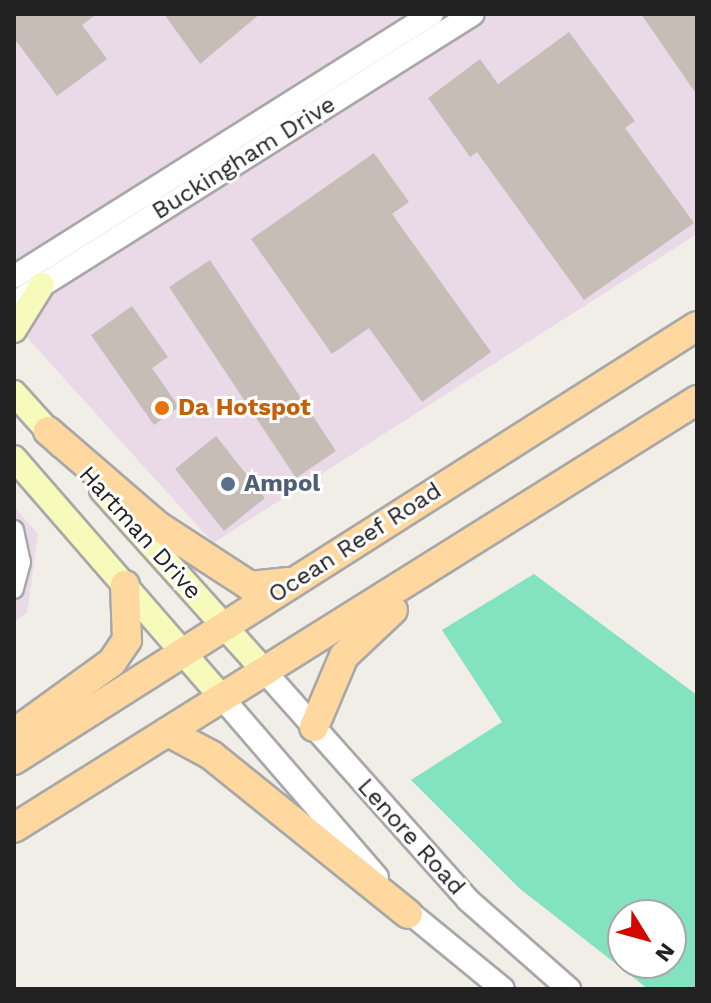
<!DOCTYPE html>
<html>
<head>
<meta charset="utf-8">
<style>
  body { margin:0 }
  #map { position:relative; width:711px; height:1003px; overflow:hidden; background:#f1eee7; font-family:"Work Sans",sans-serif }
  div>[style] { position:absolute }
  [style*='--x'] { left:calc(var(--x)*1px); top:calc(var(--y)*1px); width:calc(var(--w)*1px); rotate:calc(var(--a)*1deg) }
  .industrial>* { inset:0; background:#ead9e7 }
  .pitch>* { inset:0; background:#83e2c0 }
  .building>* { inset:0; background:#c6beb6 }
  .roads { filter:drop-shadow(2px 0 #a8a8a8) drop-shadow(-2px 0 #a8a8a8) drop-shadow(0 2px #a8a8a8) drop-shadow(0 -2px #a8a8a8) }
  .minor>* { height:18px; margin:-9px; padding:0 9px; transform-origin:9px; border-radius:9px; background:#fff }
  .tertiary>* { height:22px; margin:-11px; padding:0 11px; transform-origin:11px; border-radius:11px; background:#fff }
  .secondary>* { height:24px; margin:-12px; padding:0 12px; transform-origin:12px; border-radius:12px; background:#f6fbbb }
  .primary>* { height:28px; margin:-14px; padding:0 14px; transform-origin:14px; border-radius:14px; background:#fed89f }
  .dots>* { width:22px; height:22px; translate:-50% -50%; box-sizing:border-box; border:4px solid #fff; border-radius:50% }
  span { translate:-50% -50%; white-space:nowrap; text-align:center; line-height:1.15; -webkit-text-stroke:6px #fff; paint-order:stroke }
  .street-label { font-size:24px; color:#212121 }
  .food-label { font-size:24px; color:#c56008; font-weight:700 }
  .left { translate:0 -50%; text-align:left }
  .service-label { font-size:24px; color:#4e5e75; font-weight:700 }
  .frame { position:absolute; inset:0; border:16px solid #212121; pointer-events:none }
  .north { position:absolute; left:607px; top:899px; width:80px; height:80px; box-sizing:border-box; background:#fff; border:2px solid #a6a6a6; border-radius:50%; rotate:127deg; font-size:22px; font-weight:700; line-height:32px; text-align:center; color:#212121 }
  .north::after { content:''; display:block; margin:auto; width:28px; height:36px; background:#d10700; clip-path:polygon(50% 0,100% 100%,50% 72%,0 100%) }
</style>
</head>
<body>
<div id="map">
  <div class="industrial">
    <i style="clip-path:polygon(14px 14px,697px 14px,697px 234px,213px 543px,14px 323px)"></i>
    <i style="clip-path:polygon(14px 507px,38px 534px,27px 613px,14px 622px)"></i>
  </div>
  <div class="pitch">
    <i style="clip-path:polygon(evenodd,534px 574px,697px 695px,697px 989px,648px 989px,519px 888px,411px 780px,502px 722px,442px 630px,534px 574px,623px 915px,671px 915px,671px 963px,623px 963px,623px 915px)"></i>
  </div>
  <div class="building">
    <i style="clip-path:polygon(14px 14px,97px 14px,82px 25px,107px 59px,57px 96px,14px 38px)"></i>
    <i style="clip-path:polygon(164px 14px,260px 14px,200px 64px)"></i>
    <i style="clip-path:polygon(641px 14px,697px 14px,697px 95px)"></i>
    <i style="clip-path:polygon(569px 32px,635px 121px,625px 128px,694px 223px,584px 300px,477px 152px,470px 157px,428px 98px,480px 59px,498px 84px)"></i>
    <i style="clip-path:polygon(374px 153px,409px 202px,392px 214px,491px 352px,422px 402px,369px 328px,332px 354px,251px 239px)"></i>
    <i style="clip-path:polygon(210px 260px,336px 451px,296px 478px,169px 287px)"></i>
    <i style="clip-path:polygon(132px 306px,168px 357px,152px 368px,179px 407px,154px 425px,91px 335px)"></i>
    <i style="clip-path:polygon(216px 436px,265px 498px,224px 531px,175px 469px)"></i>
  </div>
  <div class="roads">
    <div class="minor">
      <i style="--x:14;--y:530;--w:33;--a:78"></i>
      <i style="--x:21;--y:562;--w:28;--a:105"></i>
    </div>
    <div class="tertiary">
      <i style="--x:14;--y:277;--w:494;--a:-32.2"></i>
      <i style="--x:14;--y:303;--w:542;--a:-32.2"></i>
      <i style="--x:266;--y:673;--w:304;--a:48.3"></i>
      <i style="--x:468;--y:900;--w:135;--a:41.4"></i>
      <i style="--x:224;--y:700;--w:234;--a:49.2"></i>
      <i style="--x:399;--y:904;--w:134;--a:39.3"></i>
    </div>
    <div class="secondary">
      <i style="--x:14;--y:330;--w:53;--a:-58.1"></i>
      <i style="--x:14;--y:393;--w:70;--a:47.9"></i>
      <i style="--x:14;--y:458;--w:320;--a:49"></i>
      <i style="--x:102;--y:490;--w:246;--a:48.1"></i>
    </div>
    <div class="primary">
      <i style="--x:48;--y:431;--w:145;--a:40.8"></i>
      <i style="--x:158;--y:526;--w:110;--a:33.1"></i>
      <i style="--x:250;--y:586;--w:39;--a:-6"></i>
      <i style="--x:314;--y:727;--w:77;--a:-67.1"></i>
      <i style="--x:344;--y:656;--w:67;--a:-43.2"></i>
      <i style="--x:168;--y:732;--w:49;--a:28.1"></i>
      <i style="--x:211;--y:755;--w:253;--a:38.9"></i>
      <i style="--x:14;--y:733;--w:121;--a:-35.9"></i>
      <i style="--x:112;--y:662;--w:27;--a:-56"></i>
      <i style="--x:127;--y:640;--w:55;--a:-92.1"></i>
      <i style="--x:14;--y:760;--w:809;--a:-32.43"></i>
      <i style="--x:14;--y:828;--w:806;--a:-32.07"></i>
    </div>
  </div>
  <div class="dots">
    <i style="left:162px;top:408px;background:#e8710a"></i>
    <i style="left:228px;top:484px;background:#5c6f8a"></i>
  </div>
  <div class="street-label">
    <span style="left:244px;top:158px;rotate:-32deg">Buckingham Drive</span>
    <span style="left:140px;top:533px;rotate:48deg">Hartman Drive</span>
    <span style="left:355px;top:543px;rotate:-33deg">Ocean Reef Road</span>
    <span style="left:411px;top:837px;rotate:48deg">Lenore Road</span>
  </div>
  <div class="food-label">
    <span class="left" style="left:178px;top:408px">Da Hotspot</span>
  </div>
  <div class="service-label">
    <span class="left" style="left:244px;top:484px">Ampol</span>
  </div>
  <div class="frame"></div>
  <div class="north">N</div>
</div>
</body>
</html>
